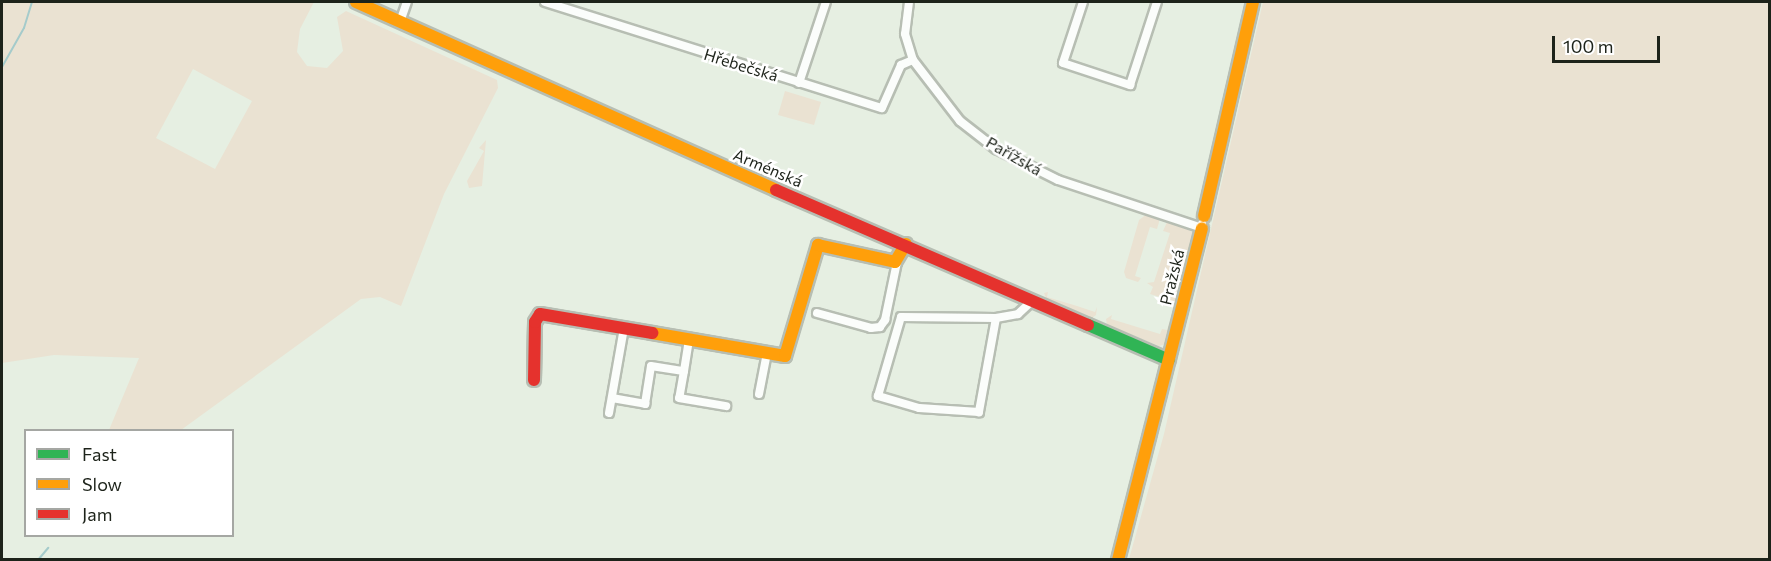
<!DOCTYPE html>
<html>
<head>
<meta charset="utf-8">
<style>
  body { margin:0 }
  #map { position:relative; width:1771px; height:561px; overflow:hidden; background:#e6efe2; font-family:Commissioner,sans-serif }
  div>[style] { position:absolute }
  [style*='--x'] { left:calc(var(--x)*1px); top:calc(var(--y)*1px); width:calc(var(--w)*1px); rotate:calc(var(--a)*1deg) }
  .green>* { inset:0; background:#eae2d2 }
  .stream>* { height:2px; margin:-1px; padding:0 1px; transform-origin:1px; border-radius:1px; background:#a5cbcb }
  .roads { filter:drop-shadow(2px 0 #b7beb3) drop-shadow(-2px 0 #b7beb3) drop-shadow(0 2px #b7beb3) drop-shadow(0 -2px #b7beb3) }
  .street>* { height:8px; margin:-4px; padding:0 4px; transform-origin:4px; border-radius:4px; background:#fbfdfb }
  .fast>* { height:12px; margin:-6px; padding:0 6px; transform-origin:6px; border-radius:6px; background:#30b455 }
  .slow>* { height:12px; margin:-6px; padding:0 6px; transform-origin:6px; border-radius:6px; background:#ff9f0a }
  .jam>* { height:12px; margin:-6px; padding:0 6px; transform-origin:6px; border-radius:6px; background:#e5322d }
  span { translate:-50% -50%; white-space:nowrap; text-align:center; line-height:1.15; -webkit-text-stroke:5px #fff; paint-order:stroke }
  .street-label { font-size:16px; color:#1d231a }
  .frame { position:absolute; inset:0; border:3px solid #1d231a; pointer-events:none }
  .legend { position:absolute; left:24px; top:429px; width:210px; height:108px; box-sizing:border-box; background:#fff; border:2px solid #a5a7a3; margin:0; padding:8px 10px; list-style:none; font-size:18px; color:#1d231a }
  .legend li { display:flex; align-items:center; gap:12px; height:30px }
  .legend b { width:30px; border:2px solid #a5a7a3 }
  .scale { position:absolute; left:1552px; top:36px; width:108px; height:27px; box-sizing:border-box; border:3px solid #1d231a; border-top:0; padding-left:8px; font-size:18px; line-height:21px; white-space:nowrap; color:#1d231a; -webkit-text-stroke:4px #fff; paint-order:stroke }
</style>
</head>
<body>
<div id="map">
  <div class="green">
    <i style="clip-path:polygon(evenodd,2px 2px,314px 2px,300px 29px,297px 52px,307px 66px,327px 68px,343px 51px,337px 17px,346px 11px,497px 80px,498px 88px,444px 194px,401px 306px,380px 297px,361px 299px,181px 430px,109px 430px,139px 358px,54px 355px,2px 363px,2px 2px,193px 69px,252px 101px,215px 169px,156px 138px,193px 69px)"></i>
    <i style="clip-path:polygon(1263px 2px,1769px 2px,1769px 559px,1129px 559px,1164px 434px)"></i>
    <i style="clip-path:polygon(785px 91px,821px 102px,814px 125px,778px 115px)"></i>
    <i style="clip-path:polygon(486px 140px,482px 186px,469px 188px,467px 181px,484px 151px,479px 148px)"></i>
    <i style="clip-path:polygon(1147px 214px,1159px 217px,1159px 222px,1157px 229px,1150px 227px,1135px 276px,1141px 278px,1138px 282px,1126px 278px,1124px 272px,1139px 220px)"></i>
    <i style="clip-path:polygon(1168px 220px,1186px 227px,1195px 235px,1169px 343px,1159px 346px,1107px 325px,1106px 319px,1112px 315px,1111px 319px,1160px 334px,1162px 329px,1167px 330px,1174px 307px,1169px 305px,1170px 300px,1150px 294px,1153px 287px,1147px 283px,1154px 282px,1170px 233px,1163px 231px)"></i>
    <i style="clip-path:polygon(1048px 292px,1047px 297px,1077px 306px,1095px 312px,1097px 307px,1096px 315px,1092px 318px,1046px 298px,1044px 293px)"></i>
  </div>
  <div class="stream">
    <i style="--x:2;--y:67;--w:45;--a:-60.6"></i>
    <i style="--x:24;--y:28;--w:27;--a:-73"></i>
    <i style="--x:38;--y:560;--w:16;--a:-50"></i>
  </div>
  <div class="roads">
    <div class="street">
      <i style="--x:545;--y:2;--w:353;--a:17.5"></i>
      <i style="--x:882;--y:108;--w:47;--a:-66.2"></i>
      <i style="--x:901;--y:65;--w:13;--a:-23"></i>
      <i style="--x:909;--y:2;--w:32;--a:97"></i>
      <i style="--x:905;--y:34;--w:27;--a:73"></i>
      <i style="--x:913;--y:60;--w:77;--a:52.4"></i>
      <i style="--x:960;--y:121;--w:46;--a:37.9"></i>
      <i style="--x:996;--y:149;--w:69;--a:26.6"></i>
      <i style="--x:1058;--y:180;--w:152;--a:18.4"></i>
      <i style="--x:1202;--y:228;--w:4;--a:-90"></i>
      <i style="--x:1083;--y:2;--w:64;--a:108.2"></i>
      <i style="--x:1063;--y:63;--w:71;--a:18.2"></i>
      <i style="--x:1130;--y:85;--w:87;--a:-72"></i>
      <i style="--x:400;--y:22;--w:21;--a:-71"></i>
      <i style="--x:799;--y:83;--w:85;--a:-71.6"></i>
      <i style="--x:817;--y:313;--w:56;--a:15.5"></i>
      <i style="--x:871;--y:328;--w:9;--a:-6"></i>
      <i style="--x:880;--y:327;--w:9;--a:-54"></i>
      <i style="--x:885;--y:320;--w:59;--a:-78.3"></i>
      <i style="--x:996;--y:318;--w:96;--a:100.3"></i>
      <i style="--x:979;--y:412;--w:60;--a:-176.2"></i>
      <i style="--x:919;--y:408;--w:43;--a:-163.7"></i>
      <i style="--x:878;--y:396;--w:82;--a:-73.8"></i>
      <i style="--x:901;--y:317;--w:95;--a:0.6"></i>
      <i style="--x:996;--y:318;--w:22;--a:-10"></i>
      <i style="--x:1018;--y:314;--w:19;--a:-43"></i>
      <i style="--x:684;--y:371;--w:27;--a:100"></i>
      <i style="--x:679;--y:398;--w:48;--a:9.7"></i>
      <i style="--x:759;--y:394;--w:42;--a:-79"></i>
      <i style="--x:612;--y:398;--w:34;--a:10"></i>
      <i style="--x:645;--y:404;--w:38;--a:-81"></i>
      <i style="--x:651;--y:366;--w:33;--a:9"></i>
      <i style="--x:684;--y:371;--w:32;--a:-81"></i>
      <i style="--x:609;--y:413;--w:86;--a:-80"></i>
    </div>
    <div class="fast">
      <i style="--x:1088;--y:325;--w:88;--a:23.4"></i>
    </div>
    <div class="slow">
      <i style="--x:356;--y:2;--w:460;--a:24.1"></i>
      <i style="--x:1204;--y:216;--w:220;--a:-77.1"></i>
      <i style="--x:652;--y:333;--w:135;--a:9.8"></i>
      <i style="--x:785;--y:356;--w:116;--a:-73.4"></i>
      <i style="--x:818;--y:245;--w:79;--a:12.4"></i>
      <i style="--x:895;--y:262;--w:21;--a:-59"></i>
      <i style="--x:1118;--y:560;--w:342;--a:-75.8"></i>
    </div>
    <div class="jam">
      <i style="--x:776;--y:190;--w:340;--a:23.4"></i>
      <i style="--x:534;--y:380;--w:58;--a:-89"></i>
      <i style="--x:535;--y:322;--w:9;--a:-58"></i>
      <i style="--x:540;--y:314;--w:114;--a:9.6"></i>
    </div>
  </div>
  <div class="street-label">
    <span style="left:741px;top:65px;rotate:17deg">Hřebečská</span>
    <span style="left:1014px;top:156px;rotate:30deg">Pařížská</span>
    <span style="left:768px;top:168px;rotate:23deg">Arménská</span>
    <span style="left:1172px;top:277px;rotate:-76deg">Pražská</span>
  </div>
  <div class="frame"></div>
  <ul class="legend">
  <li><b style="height:8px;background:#30b455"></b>Fast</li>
  <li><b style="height:8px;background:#ff9f0a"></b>Slow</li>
  <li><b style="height:8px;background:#e5322d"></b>Jam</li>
  </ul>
  <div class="scale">100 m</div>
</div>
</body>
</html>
